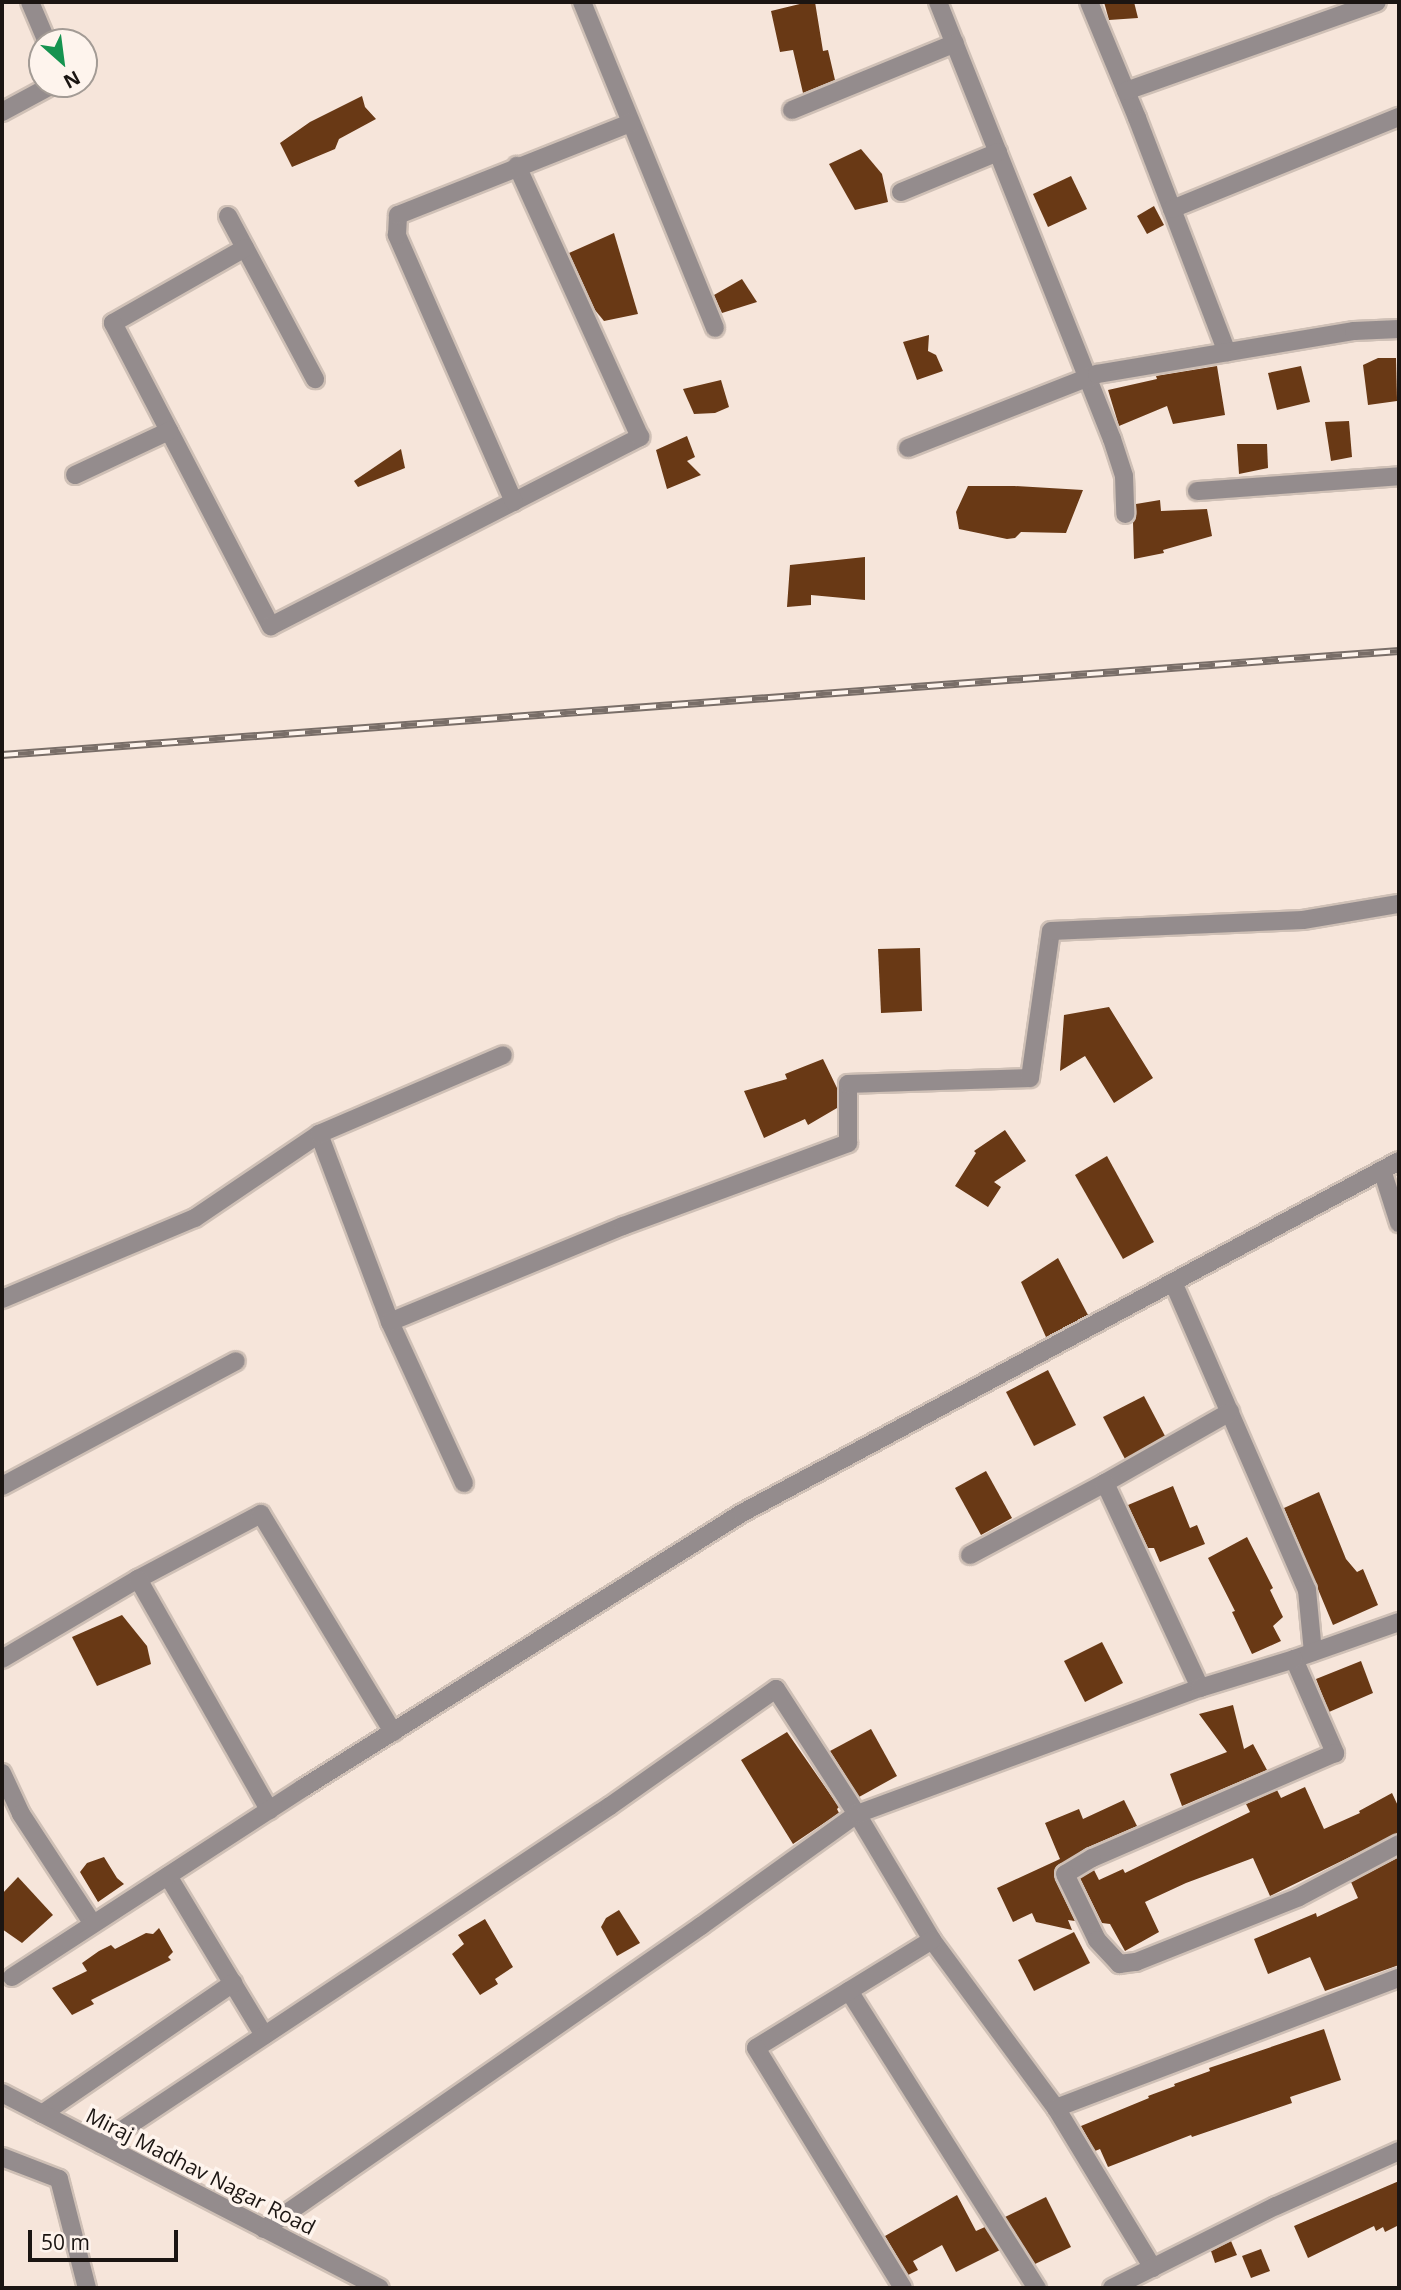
<!DOCTYPE html>
<html>
<head>
<meta charset="utf-8">
<style>
  body { margin:0 }
  #map { position:relative; width:1401px; height:2290px; overflow:hidden; background:#f6e5da; font-family:"Open Sans",sans-serif }
  div>[style] { position:absolute }
  [style*='--x'] { left:calc(var(--x)*1px); top:calc(var(--y)*1px); width:calc(var(--w)*1px); rotate:calc(var(--a)*1deg) }
  .building>* { inset:0; background:#693915 }
  .roads { filter:drop-shadow(2px 0 #cfc0b6) drop-shadow(-2px 0 #cfc0b6) drop-shadow(0 2px #cfc0b6) drop-shadow(0 -2px #cfc0b6) }
  .minor>* { height:18px; margin:-9px; padding:0 9px; transform-origin:9px; border-radius:9px; background:#948c8d }
  .tertiary>* { height:18px; margin:-9px; padding:0 9px; transform-origin:9px; border-radius:9px; background:#948c8d }
  .rail>* { height:8px; margin-top:-4px; transform-origin:0; background:repeating-linear-gradient(90deg,#fef4ed 0 16px,#796e68 0 32px); box-sizing:border-box; border-block:2px solid #796e68 }
  span { translate:-50% -50%; white-space:nowrap; text-align:center; line-height:1.15; -webkit-text-stroke:7px #fef4ed; paint-order:stroke }
  .street-label { font-size:21px; color:#1b1512 }
  .frame { position:absolute; inset:0; border:4px solid #1b1512; pointer-events:none }
  .north { position:absolute; left:28px; top:28px; width:70px; height:70px; box-sizing:border-box; background:#fef4ed; border:2px solid #a39b95; border-radius:50%; rotate:152deg; font-size:19px; font-weight:700; line-height:28px; text-align:center; color:#1b1512 }
  .north::after { content:''; display:block; margin:auto; width:24px; height:32px; background:#169350; clip-path:polygon(50% 0,100% 100%,50% 72%,0 100%) }
  .scale { position:absolute; left:28px; top:2230px; width:150px; height:32px; box-sizing:border-box; border:4px solid #1b1512; border-top:0; padding-left:9px; font-size:21px; line-height:24px; white-space:nowrap; color:#1b1512; -webkit-text-stroke:5px #fef4ed; paint-order:stroke }
</style>
</head>
<body>
<div id="map">
  <div class="building">
    <i style="clip-path:polygon(808px 2px,815px 2px,823px 51px,828px 50px,835px 80px,803px 93px,793px 50px,780px 52px,771px 11px)"></i>
    <i style="clip-path:polygon(1104px 2px,1134px 2px,1138px 18px,1109px 20px)"></i>
    <i style="clip-path:polygon(362px 96px,365px 107px,376px 119px,339px 139px,335px 149px,292px 167px,280px 143px,310px 122px)"></i>
    <i style="clip-path:polygon(861px 149px,882px 174px,888px 202px,855px 210px,829px 164px)"></i>
    <i style="clip-path:polygon(1071px 176px,1087px 209px,1048px 227px,1033px 194px)"></i>
    <i style="clip-path:polygon(1154px 206px,1164px 225px,1147px 234px,1137px 216px)"></i>
    <i style="clip-path:polygon(614px 233px,638px 314px,604px 321px,595px 310px,569px 253px)"></i>
    <i style="clip-path:polygon(742px 279px,757px 302px,722px 313px,714px 295px)"></i>
    <i style="clip-path:polygon(929px 335px,928px 351px,936px 355px,943px 371px,917px 380px,903px 342px)"></i>
    <i style="clip-path:polygon(1378px 358px,1396px 358px,1397px 401px,1368px 405px,1363px 365px)"></i>
    <i style="clip-path:polygon(1217px 366px,1225px 415px,1173px 424px,1167px 406px,1119px 426px,1108px 390px,1157px 379px,1156px 376px)"></i>
    <i style="clip-path:polygon(1301px 366px,1310px 402px,1277px 410px,1268px 373px)"></i>
    <i style="clip-path:polygon(721px 380px,729px 407px,715px 413px,694px 414px,683px 389px)"></i>
    <i style="clip-path:polygon(1349px 421px,1352px 457px,1331px 461px,1325px 422px)"></i>
    <i style="clip-path:polygon(687px 436px,695px 457px,687px 461px,701px 475px,667px 489px,656px 450px)"></i>
    <i style="clip-path:polygon(1237px 444px,1267px 444px,1268px 468px,1239px 474px)"></i>
    <i style="clip-path:polygon(401px 449px,405px 468px,358px 487px,354px 481px)"></i>
    <i style="clip-path:polygon(968px 486px,1014px 486px,1083px 490px,1066px 533px,1021px 532px,1015px 538px,1007px 539px,959px 529px,956px 512px)"></i>
    <i style="clip-path:polygon(1160px 500px,1161px 511px,1207px 509px,1212px 536px,1163px 550px,1164px 553px,1134px 559px,1133px 522px,1136px 504px)"></i>
    <i style="clip-path:polygon(865px 557px,865px 600px,811px 595px,811px 605px,787px 607px,790px 565px)"></i>
    <i style="clip-path:polygon(920px 948px,922px 1011px,881px 1013px,878px 949px)"></i>
    <i style="clip-path:polygon(1109px 1007px,1153px 1078px,1114px 1103px,1085px 1056px,1060px 1071px,1064px 1015px)"></i>
    <i style="clip-path:polygon(823px 1059px,837px 1088px,837px 1108px,808px 1125px,805px 1119px,764px 1138px,744px 1091px,787px 1079px,785px 1074px)"></i>
    <i style="clip-path:polygon(1005px 1130px,1026px 1161px,994px 1182px,1001px 1187px,988px 1207px,955px 1186px,976px 1153px,974px 1151px)"></i>
    <i style="clip-path:polygon(1107px 1156px,1154px 1242px,1123px 1259px,1075px 1175px)"></i>
    <i style="clip-path:polygon(1058px 1258px,1088px 1315px,1046px 1337px,1021px 1282px)"></i>
    <i style="clip-path:polygon(1048px 1370px,1076px 1425px,1034px 1446px,1006px 1392px)"></i>
    <i style="clip-path:polygon(1144px 1396px,1165px 1436px,1125px 1459px,1103px 1417px)"></i>
    <i style="clip-path:polygon(986px 1471px,1012px 1518px,981px 1535px,955px 1488px)"></i>
    <i style="clip-path:polygon(1173px 1486px,1190px 1528px,1197px 1525px,1205px 1544px,1160px 1562px,1154px 1548px,1148px 1548px,1128px 1505px)"></i>
    <i style="clip-path:polygon(1319px 1492px,1346px 1559px,1357px 1572px,1363px 1569px,1378px 1605px,1333px 1625px,1284px 1508px)"></i>
    <i style="clip-path:polygon(1247px 1537px,1273px 1588px,1270px 1590px,1283px 1617px,1273px 1626px,1281px 1641px,1252px 1654px,1232px 1612px,1235px 1611px,1208px 1558px)"></i>
    <i style="clip-path:polygon(122px 1615px,147px 1646px,151px 1664px,97px 1686px,72px 1637px)"></i>
    <i style="clip-path:polygon(1102px 1642px,1123px 1683px,1085px 1702px,1064px 1661px)"></i>
    <i style="clip-path:polygon(1361px 1661px,1373px 1693px,1329px 1712px,1316px 1679px)"></i>
    <i style="clip-path:polygon(1233px 1705px,1244px 1749px,1253px 1744px,1267px 1770px,1182px 1806px,1170px 1774px,1227px 1752px,1199px 1714px)"></i>
    <i style="clip-path:polygon(871px 1729px,897px 1776px,859px 1797px,830px 1751px)"></i>
    <i style="clip-path:polygon(787px 1732px,839px 1807px,837px 1809px,839px 1813px,793px 1844px,741px 1760px)"></i>
    <i style="clip-path:polygon(1305px 1787px,1324px 1829px,1360px 1813px,1359px 1811px,1392px 1793px,1399px 1808px,1399px 1833px,1270px 1896px,1253px 1858px,1186px 1883px,1145px 1902px,1159px 1932px,1125px 1951px,1110px 1924px,1102px 1923px,1080px 1878px,1094px 1870px,1099px 1880px,1123px 1869px,1125px 1873px,1250px 1812px,1246px 1804px,1277px 1790px,1281px 1798px)"></i>
    <i style="clip-path:polygon(1124px 1800px,1137px 1826px,1086px 1848px,1055px 1869px,1055px 1879px,1075px 1921px,1068px 1920px,1072px 1930px,1036px 1922px,1032px 1913px,1013px 1922px,997px 1888px,1060px 1859px,1045px 1823px,1079px 1809px,1083px 1819px)"></i>
    <i style="clip-path:polygon(104px 1857px,117px 1878px,124px 1884px,98px 1902px,80px 1872px,87px 1863px)"></i>
    <i style="clip-path:polygon(1399px 1857px,1399px 1965px,1325px 1991px,1310px 1957px,1268px 1974px,1254px 1939px,1316px 1913px,1317px 1917px,1358px 1898px,1351px 1882px)"></i>
    <i style="clip-path:polygon(18px 1877px,53px 1915px,22px 1943px,2px 1929px,2px 1894px)"></i>
    <i style="clip-path:polygon(619px 1910px,640px 1943px,617px 1956px,601px 1927px,606px 1918px)"></i>
    <i style="clip-path:polygon(485px 1919px,513px 1967px,495px 1979px,498px 1984px,480px 1995px,452px 1954px,464px 1944px,458px 1935px)"></i>
    <i style="clip-path:polygon(159px 1928px,173px 1952px,168px 1957px,171px 1960px,91px 2000px,94px 2004px,72px 2015px,52px 1988px,87px 1971px,82px 1963px,99px 1951px,111px 1945px,115px 1949px,146px 1933px,153px 1934px)"></i>
    <i style="clip-path:polygon(1074px 1932px,1090px 1963px,1034px 1991px,1018px 1960px)"></i>
    <i style="clip-path:polygon(1324px 2029px,1341px 2080px,1290px 2097px,1292px 2103px,1192px 2137px,1191px 2135px,1108px 2167px,1100px 2149px,1095px 2151px,1081px 2126px,1149px 2098px,1148px 2096px,1175px 2086px,1174px 2084px,1210px 2071px,1209px 2068px)"></i>
    <i style="clip-path:polygon(1399px 2181px,1399px 2225px,1385px 2232px,1383px 2227px,1376px 2231px,1374px 2226px,1308px 2258px,1294px 2226px)"></i>
    <i style="clip-path:polygon(957px 2195px,976px 2231px,985px 2227px,1000px 2250px,956px 2272px,942px 2245px,913px 2261px,918px 2270px,908px 2275px,885px 2236px)"></i>
    <i style="clip-path:polygon(1046px 2197px,1071px 2247px,1035px 2264px,1005px 2217px)"></i>
    <i style="clip-path:polygon(1231px 2241px,1237px 2255px,1215px 2263px,1211px 2251px)"></i>
    <i style="clip-path:polygon(1261px 2249px,1270px 2271px,1251px 2278px,1242px 2256px)"></i>
  </div>
  <div class="roads">
    <div class="minor">
      <i style="--x:30;--y:2;--w:43;--a:67"></i>
      <i style="--x:582;--y:2;--w:352;--a:67.8"></i>
      <i style="--x:938;--y:2;--w:470;--a:68.3"></i>
      <i style="--x:1112;--y:439;--w:39;--a:72"></i>
      <i style="--x:1124;--y:476;--w:38;--a:88"></i>
      <i style="--x:1089;--y:2;--w:126;--a:67.5"></i>
      <i style="--x:1137;--y:118;--w:251;--a:69"></i>
      <i style="--x:1126;--y:91;--w:266;--a:-19.5"></i>
      <i style="--x:792;--y:110;--w:176;--a:-22.3"></i>
      <i style="--x:2;--y:112;--w:59;--a:-28.3"></i>
      <i style="--x:901;--y:192;--w:105;--a:-22.4"></i>
      <i style="--x:1172;--y:209;--w:245;--a:-22.1"></i>
      <i style="--x:228;--y:216;--w:185;--a:61.9"></i>
      <i style="--x:245;--y:248;--w:152;--a:150.4"></i>
      <i style="--x:113;--y:323;--w:342;--a:62.5"></i>
      <i style="--x:271;--y:626;--w:415;--a:-27.1"></i>
      <i style="--x:640;--y:437;--w:298;--a:-114.4"></i>
      <i style="--x:908;--y:448;--w:203;--a:-21.4"></i>
      <i style="--x:1097;--y:374;--w:261;--a:-9.5"></i>
      <i style="--x:1354;--y:331;--w:45;--a:-2.5"></i>
      <i style="--x:75;--y:475;--w:104;--a:-25.1"></i>
      <i style="--x:1197;--y:491;--w:203;--a:-4.2"></i>
      <i style="--x:514;--y:502;--w:292;--a:-113.7"></i>
      <i style="--x:397;--y:235;--w:20;--a:-87"></i>
      <i style="--x:398;--y:215;--w:250;--a:-21.6"></i>
      <i style="--x:319;--y:1134;--w:201;--a:69.3"></i>
      <i style="--x:1382;--y:1170;--w:56;--a:72.2"></i>
      <i style="--x:1173;--y:1282;--w:336;--a:66.5"></i>
      <i style="--x:1307;--y:1590;--w:62;--a:84.5"></i>
      <i style="--x:2;--y:1299;--w:209;--a:-22.8"></i>
      <i style="--x:195;--y:1218;--w:150;--a:-34.1"></i>
      <i style="--x:319;--y:1134;--w:200;--a:-23.2"></i>
      <i style="--x:464;--y:1483;--w:177;--a:-114.7"></i>
      <i style="--x:390;--y:1322;--w:252;--a:-22.4"></i>
      <i style="--x:623;--y:1226;--w:240;--a:-20.2"></i>
      <i style="--x:848;--y:1143;--w:59;--a:-90"></i>
      <i style="--x:848;--y:1084;--w:182;--a:-1.9"></i>
      <i style="--x:1030;--y:1078;--w:148;--a:-81.9"></i>
      <i style="--x:1051;--y:931;--w:252;--a:-2.5"></i>
      <i style="--x:1303;--y:920;--w:97;--a:-9.5"></i>
      <i style="--x:1105;--y:1483;--w:144;--a:-29.6"></i>
      <i style="--x:2;--y:1486;--w:265;--a:-28.1"></i>
      <i style="--x:970;--y:1555;--w:153;--a:-28.1"></i>
      <i style="--x:1105;--y:1483;--w:226;--a:65.1"></i>
      <i style="--x:138;--y:1579;--w:139;--a:-27.9"></i>
      <i style="--x:261;--y:1514;--w:255;--a:58.8"></i>
      <i style="--x:1399;--y:1622;--w:111;--a:160.6"></i>
      <i style="--x:1294;--y:1659;--w:103;--a:66.4"></i>
      <i style="--x:1335;--y:1753;--w:265;--a:156.6"></i>
      <i style="--x:1092;--y:1858;--w:31;--a:149"></i>
      <i style="--x:1065;--y:1874;--w:73;--a:64.1"></i>
      <i style="--x:1097;--y:1940;--w:33;--a:47"></i>
      <i style="--x:1119;--y:1964;--w:17;--a:-7"></i>
      <i style="--x:1136;--y:1962;--w:175;--a:-21.7"></i>
      <i style="--x:1299;--y:1897;--w:113;--a:-27.9"></i>
      <i style="--x:2;--y:1659;--w:158;--a:-30.5"></i>
      <i style="--x:138;--y:1579;--w:266;--a:60.4"></i>
      <i style="--x:2;--y:1773;--w:45;--a:65.1"></i>
      <i style="--x:21;--y:1814;--w:131;--a:56.8"></i>
      <i style="--x:168;--y:1876;--w:186;--a:58.9"></i>
      <i style="--x:932;--y:1940;--w:209;--a:53.6"></i>
      <i style="--x:1056;--y:2108;--w:187;--a:58.8"></i>
      <i style="--x:12;--y:1977;--w:347;--a:-33"></i>
      <i style="--x:303;--y:1788;--w:518;--a:-32.06"></i>
      <i style="--x:742;--y:1513;--w:745;--a:-28.18"></i>
      <i style="--x:849;--y:1991;--w:352;--a:57.7"></i>
      <i style="--x:1056;--y:2108;--w:367;--a:-20.8"></i>
      <i style="--x:42;--y:2114;--w:232;--a:-34.4"></i>
      <i style="--x:101;--y:2144;--w:611;--a:-33.59"></i>
      <i style="--x:610;--y:1806;--w:203;--a:-35.2"></i>
      <i style="--x:776;--y:1689;--w:149;--a:57.1"></i>
      <i style="--x:857;--y:1814;--w:147;--a:59.2"></i>
      <i style="--x:932;--y:1940;--w:206;--a:148.5"></i>
      <i style="--x:756;--y:2048;--w:281;--a:58.5"></i>
      <i style="--x:2;--y:2157;--w:61;--a:21.1"></i>
      <i style="--x:59;--y:2179;--w:113;--a:75.6"></i>
      <i style="--x:264;--y:2229;--w:532;--a:-34.74"></i>
      <i style="--x:701;--y:1926;--w:192;--a:-35.7"></i>
      <i style="--x:857;--y:1814;--w:365;--a:-20.2"></i>
      <i style="--x:1200;--y:1688;--w:98;--a:-17.1"></i>
      <i style="--x:1112;--y:2288;--w:183;--a:-26.6"></i>
      <i style="--x:1276;--y:2206;--w:135;--a:-24.1"></i>
    </div>
    <div class="tertiary">
      <i style="--x:2;--y:2093;--w:425;--a:27.3"></i>
    </div>
  </div>
  <div class="rail">
    <i style="--x:2;--y:755;--w:1401;--a:-4.26"></i>
  </div>
  <div class="street-label">
    <span style="left:201px;top:2171px;rotate:27deg">Miraj Madhav Nagar Road</span>
  </div>
  <div class="frame"></div>
  <div class="north">N</div>
  <div class="scale">50 m</div>
</div>
</body>
</html>
